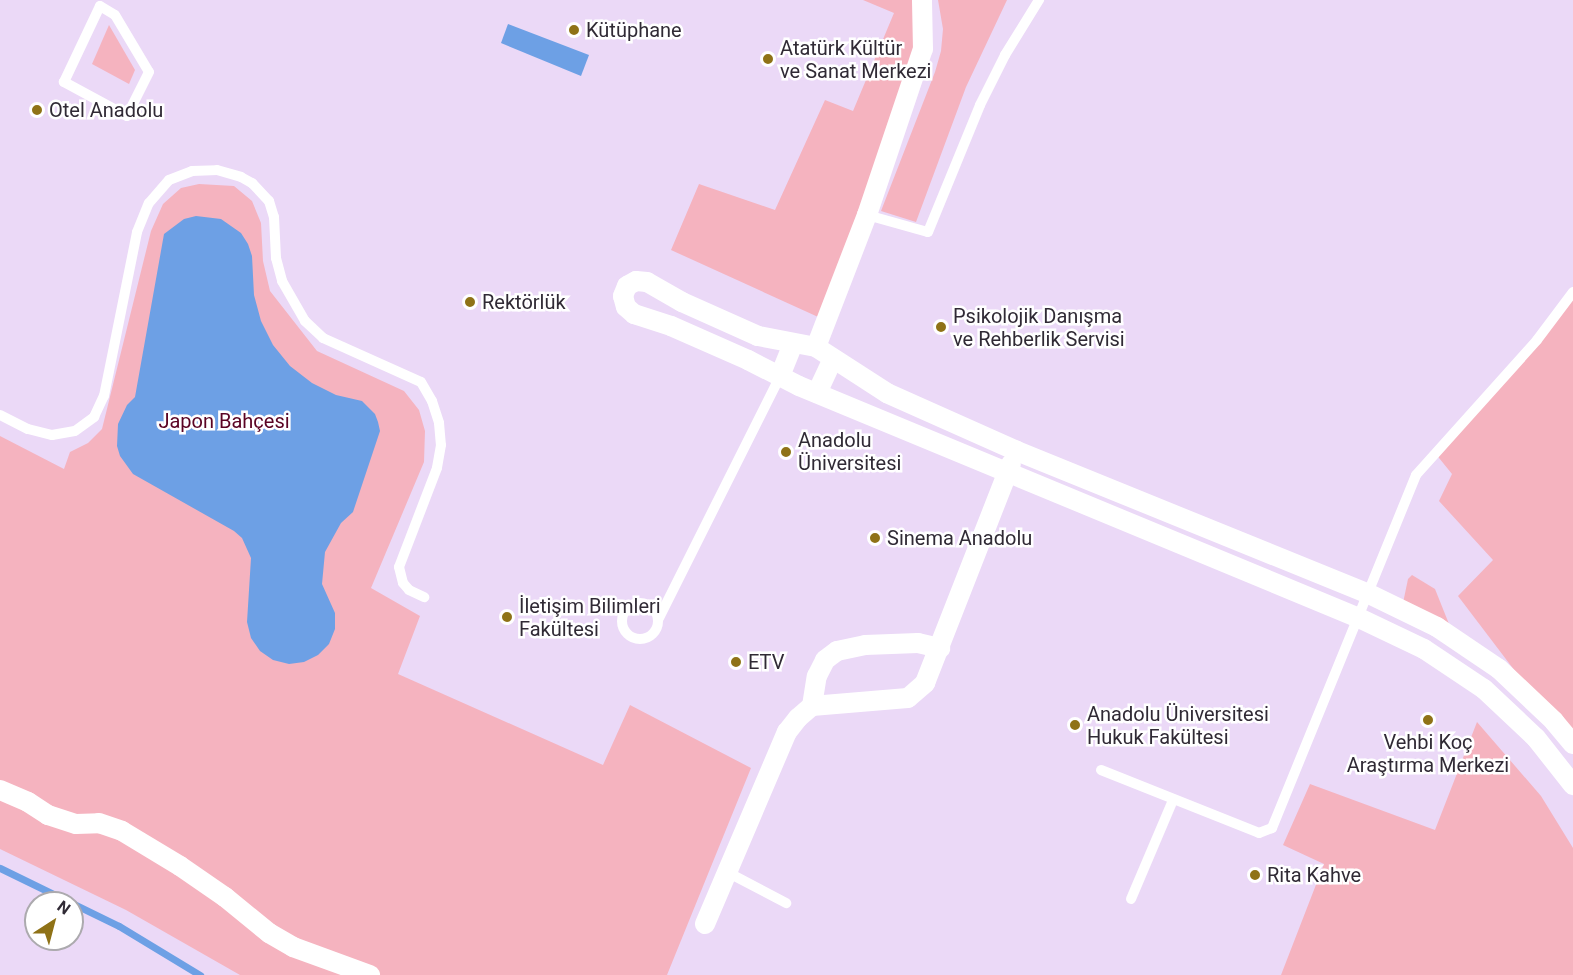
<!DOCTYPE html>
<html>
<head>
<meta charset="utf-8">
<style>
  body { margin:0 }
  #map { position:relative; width:1573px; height:975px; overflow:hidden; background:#ebd9f7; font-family:Roboto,sans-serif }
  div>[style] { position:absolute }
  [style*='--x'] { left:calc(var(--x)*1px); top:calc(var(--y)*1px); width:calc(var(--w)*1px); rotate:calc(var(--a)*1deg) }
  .green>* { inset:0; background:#f5b3bf }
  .water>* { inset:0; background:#6da0e5 }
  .stream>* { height:7px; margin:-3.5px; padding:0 3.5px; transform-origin:3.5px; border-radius:3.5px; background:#6da0e5 }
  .lane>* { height:10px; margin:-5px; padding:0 5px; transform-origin:5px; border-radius:5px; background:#fff }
  .lane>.ring { margin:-5px; padding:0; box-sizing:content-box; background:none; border:10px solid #fff; border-radius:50% }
  .street>* { height:20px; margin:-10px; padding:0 10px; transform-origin:10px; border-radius:10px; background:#fff }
  .dots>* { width:16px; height:16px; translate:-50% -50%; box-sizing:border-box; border:3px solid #fff; border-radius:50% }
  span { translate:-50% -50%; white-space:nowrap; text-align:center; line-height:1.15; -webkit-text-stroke:5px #fff; paint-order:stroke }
  .poi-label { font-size:20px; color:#302a35 }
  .left { translate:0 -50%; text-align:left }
  .park-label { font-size:20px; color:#5a0424 }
  .north { position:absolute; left:24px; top:891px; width:60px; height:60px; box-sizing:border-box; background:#fff; border:2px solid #acaaae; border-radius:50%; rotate:36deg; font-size:16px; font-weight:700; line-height:24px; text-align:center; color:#302a35 }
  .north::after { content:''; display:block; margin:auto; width:21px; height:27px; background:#8f7217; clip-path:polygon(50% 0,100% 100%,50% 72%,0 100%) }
</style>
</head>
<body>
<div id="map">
  <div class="green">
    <i style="clip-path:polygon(863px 0,922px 0,924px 18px,827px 321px,671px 250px,699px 184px,775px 210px,825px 100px,853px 111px,894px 13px)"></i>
    <i style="clip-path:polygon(938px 0,1007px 0,966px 87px,916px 222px,881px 211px,935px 72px,941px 51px,943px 29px)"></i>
    <i style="clip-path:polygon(109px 25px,135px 70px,129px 84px,92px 64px)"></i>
    <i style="clip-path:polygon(199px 184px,234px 186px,252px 201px,261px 223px,263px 261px,270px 291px,317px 351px,404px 391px,419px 410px,425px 431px,424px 462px,371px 588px,420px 616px,398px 674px,603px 765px,630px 705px,751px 768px,667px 975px,240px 975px,126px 910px,0 849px,0 436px,64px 469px,70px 452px,88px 443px,102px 429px,151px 231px,163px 204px,181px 188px)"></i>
    <i style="clip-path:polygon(1573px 292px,1573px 739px,1518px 675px,1458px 596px,1493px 560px,1439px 501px,1452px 474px,1435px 453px)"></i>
    <i style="clip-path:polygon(1412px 575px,1435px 589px,1449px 624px,1403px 603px,1408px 579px)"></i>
    <i style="clip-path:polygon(1477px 722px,1541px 796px,1573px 848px,1573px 975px,1281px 975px,1324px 864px,1283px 845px,1310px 784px,1435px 830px)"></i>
  </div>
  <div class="water">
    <i style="clip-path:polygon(508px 24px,589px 55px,581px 76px,501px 43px)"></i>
    <i style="clip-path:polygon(196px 216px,221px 219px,241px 233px,248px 244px,252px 256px,254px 295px,261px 321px,273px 345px,290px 366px,312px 383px,336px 395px,362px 401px,375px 414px,378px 422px,380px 431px,353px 512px,341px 523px,325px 552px,322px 584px,335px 613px,335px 629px,329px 644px,318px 655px,304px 662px,289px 664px,273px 660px,260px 651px,251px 638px,247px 622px,251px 558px,242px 538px,234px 531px,133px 474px,120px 456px,117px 446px,118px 424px,127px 405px,135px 397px,164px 234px,184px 219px)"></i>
  </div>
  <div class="stream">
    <i style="--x:0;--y:868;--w:132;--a:26"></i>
    <i style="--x:119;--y:926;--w:95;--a:31.2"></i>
  </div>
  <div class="lane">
    <i style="--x:100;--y:6;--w:17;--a:31"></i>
    <i style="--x:115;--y:15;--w:66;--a:59.2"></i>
    <i style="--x:149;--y:72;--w:49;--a:116.6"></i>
    <i style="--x:127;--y:116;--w:72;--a:-151.6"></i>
    <i style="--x:64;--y:82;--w:84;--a:-64.7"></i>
    <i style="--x:867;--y:215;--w:63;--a:15.6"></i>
    <i style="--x:928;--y:232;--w:137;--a:-67.7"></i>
    <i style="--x:980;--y:105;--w:56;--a:-63.4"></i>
    <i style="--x:1005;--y:55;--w:65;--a:-58.3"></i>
    <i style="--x:0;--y:415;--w:31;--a:27"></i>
    <i style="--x:28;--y:429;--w:25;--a:14"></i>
    <i style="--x:52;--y:435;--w:23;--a:-10"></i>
    <i style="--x:75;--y:431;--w:24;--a:-36"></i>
    <i style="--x:94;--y:417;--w:23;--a:-65"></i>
    <i style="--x:104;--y:396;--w:167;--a:-78.6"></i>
    <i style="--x:137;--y:232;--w:31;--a:-68"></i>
    <i style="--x:149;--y:203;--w:30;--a:-49"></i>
    <i style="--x:169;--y:180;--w:25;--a:-21"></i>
    <i style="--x:192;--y:171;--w:25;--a:-2"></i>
    <i style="--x:217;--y:170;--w:25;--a:16"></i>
    <i style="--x:241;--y:177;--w:13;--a:29"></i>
    <i style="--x:252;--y:183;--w:25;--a:47"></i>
    <i style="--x:269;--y:201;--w:17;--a:73"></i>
    <i style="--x:274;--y:217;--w:41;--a:87.2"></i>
    <i style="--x:276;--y:258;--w:24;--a:75"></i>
    <i style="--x:282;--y:281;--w:46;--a:60.1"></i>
    <i style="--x:305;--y:321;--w:25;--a:43"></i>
    <i style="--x:323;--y:338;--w:107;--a:24.2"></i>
    <i style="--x:421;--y:382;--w:22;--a:60"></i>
    <i style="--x:432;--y:401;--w:23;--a:72"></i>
    <i style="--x:439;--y:423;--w:22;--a:85"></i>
    <i style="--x:441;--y:445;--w:23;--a:100"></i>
    <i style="--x:437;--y:468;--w:106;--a:111"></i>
    <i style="--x:399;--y:567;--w:16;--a:76"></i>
    <i style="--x:403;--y:583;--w:9;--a:49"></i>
    <i style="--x:409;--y:590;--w:17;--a:25"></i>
    <i class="ring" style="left:622px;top:603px;width:26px;height:26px"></i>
    <i style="--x:659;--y:618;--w:271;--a:-63.4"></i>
    <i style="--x:1101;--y:770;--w:170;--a:21.7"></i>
    <i style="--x:1259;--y:833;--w:14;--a:-21"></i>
    <i style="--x:1272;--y:828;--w:381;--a:-67.8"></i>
    <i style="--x:1416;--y:475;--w:181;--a:-48.1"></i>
    <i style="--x:1537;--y:340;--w:60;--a:-53.1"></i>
    <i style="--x:727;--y:872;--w:67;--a:27.7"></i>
    <i style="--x:1131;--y:899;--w:108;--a:-67"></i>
  </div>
  <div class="street">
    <i style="--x:816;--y:347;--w:142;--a:-68.9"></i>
    <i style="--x:867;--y:215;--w:175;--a:-71.4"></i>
    <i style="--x:923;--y:49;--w:49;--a:-91.2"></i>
    <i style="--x:780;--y:376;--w:35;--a:-68"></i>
    <i style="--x:817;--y:393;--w:38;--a:-65"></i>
    <i style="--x:812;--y:706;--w:30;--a:-81"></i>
    <i style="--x:817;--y:676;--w:18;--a:-63"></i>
    <i style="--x:825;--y:660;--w:15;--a:-37"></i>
    <i style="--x:837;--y:651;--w:29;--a:-12"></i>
    <i style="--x:865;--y:645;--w:53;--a:-2.2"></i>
    <i style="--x:918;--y:643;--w:23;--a:13"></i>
    <i style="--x:1573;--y:744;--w:30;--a:-130"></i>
    <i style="--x:1554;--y:721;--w:76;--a:-136.6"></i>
    <i style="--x:1499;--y:669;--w:75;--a:-145.9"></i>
    <i style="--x:1437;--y:627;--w:76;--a:-154.1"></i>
    <i style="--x:1369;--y:594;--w:380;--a:-157.9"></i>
    <i style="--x:1017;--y:451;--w:142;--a:-156"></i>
    <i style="--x:887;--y:393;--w:85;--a:-147.1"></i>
    <i style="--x:816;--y:347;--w:59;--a:-169.3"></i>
    <i style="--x:758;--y:336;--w:83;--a:-155.9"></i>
    <i style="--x:682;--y:302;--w:40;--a:-150.3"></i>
    <i style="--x:647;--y:282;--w:11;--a:-175"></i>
    <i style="--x:636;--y:281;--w:10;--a:151"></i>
    <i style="--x:627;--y:286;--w:11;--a:112"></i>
    <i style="--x:623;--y:296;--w:11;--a:75"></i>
    <i style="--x:626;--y:307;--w:11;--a:41"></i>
    <i style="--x:634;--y:314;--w:39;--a:18"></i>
    <i style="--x:671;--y:326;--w:84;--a:23.8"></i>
    <i style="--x:748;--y:360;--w:57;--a:27"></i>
    <i style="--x:799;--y:386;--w:606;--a:22.5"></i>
    <i style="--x:1359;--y:618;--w:72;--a:25.5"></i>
    <i style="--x:1424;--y:649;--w:72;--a:33.7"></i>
    <i style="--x:1484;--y:689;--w:71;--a:43.3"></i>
    <i style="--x:1536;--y:738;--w:60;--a:51.8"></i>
    <i style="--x:0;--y:790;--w:30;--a:23"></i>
    <i style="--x:28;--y:802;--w:24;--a:33"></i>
    <i style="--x:48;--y:815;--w:29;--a:18"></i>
    <i style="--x:76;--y:824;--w:23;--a:-2"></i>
    <i style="--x:99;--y:823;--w:24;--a:19"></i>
    <i style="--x:122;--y:831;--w:68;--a:31.1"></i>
    <i style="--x:180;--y:866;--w:55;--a:34.6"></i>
    <i style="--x:225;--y:897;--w:57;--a:39.3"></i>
    <i style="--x:269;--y:933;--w:28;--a:30"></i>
    <i style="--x:293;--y:947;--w:82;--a:20"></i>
    <i style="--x:705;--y:924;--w:209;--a:-66.9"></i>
    <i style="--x:787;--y:732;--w:18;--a:-52"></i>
    <i style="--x:798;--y:718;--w:18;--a:-41"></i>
    <i style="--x:812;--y:706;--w:96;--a:-4.8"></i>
    <i style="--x:908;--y:698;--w:23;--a:-41"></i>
    <i style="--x:925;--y:683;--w:235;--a:-68.6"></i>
  </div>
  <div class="dots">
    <i style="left:574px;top:30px;background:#8f7217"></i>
    <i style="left:768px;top:59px;background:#8f7217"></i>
    <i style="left:37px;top:110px;background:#8f7217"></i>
    <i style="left:470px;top:302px;background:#8f7217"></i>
    <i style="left:941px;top:327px;background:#8f7217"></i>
    <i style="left:786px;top:452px;background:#8f7217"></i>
    <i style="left:875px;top:538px;background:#8f7217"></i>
    <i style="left:507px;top:617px;background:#8f7217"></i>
    <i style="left:736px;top:662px;background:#8f7217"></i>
    <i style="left:1428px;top:720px;background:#8f7217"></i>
    <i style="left:1075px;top:725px;background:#8f7217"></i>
    <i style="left:1255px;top:875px;background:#8f7217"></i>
  </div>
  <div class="poi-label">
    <span class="left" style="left:586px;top:30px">Kütüphane</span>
    <span class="left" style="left:780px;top:60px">Atatürk Kültür<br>ve Sanat Merkezi</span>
    <span class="left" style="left:49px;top:110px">Otel Anadolu</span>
    <span class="left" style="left:482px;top:302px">Rektörlük</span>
    <span class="left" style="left:953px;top:328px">Psikolojik Danışma<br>ve Rehberlik Servisi</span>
    <span class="left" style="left:798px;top:452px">Anadolu<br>Üniversitesi</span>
    <span class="left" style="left:887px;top:538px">Sinema Anadolu</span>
    <span class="left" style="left:519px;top:618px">İletişim Bilimleri<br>Fakültesi</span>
    <span class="left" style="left:748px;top:662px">ETV</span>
    <span class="left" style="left:1087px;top:726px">Anadolu Üniversitesi<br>Hukuk Fakültesi</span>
    <span style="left:1428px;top:754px">Vehbi Koç<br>Araştırma Merkezi</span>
    <span class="left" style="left:1267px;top:875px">Rita Kahve</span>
  </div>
  <div class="park-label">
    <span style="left:224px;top:421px">Japon Bahçesi</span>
  </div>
  <div class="north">N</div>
</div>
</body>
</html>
